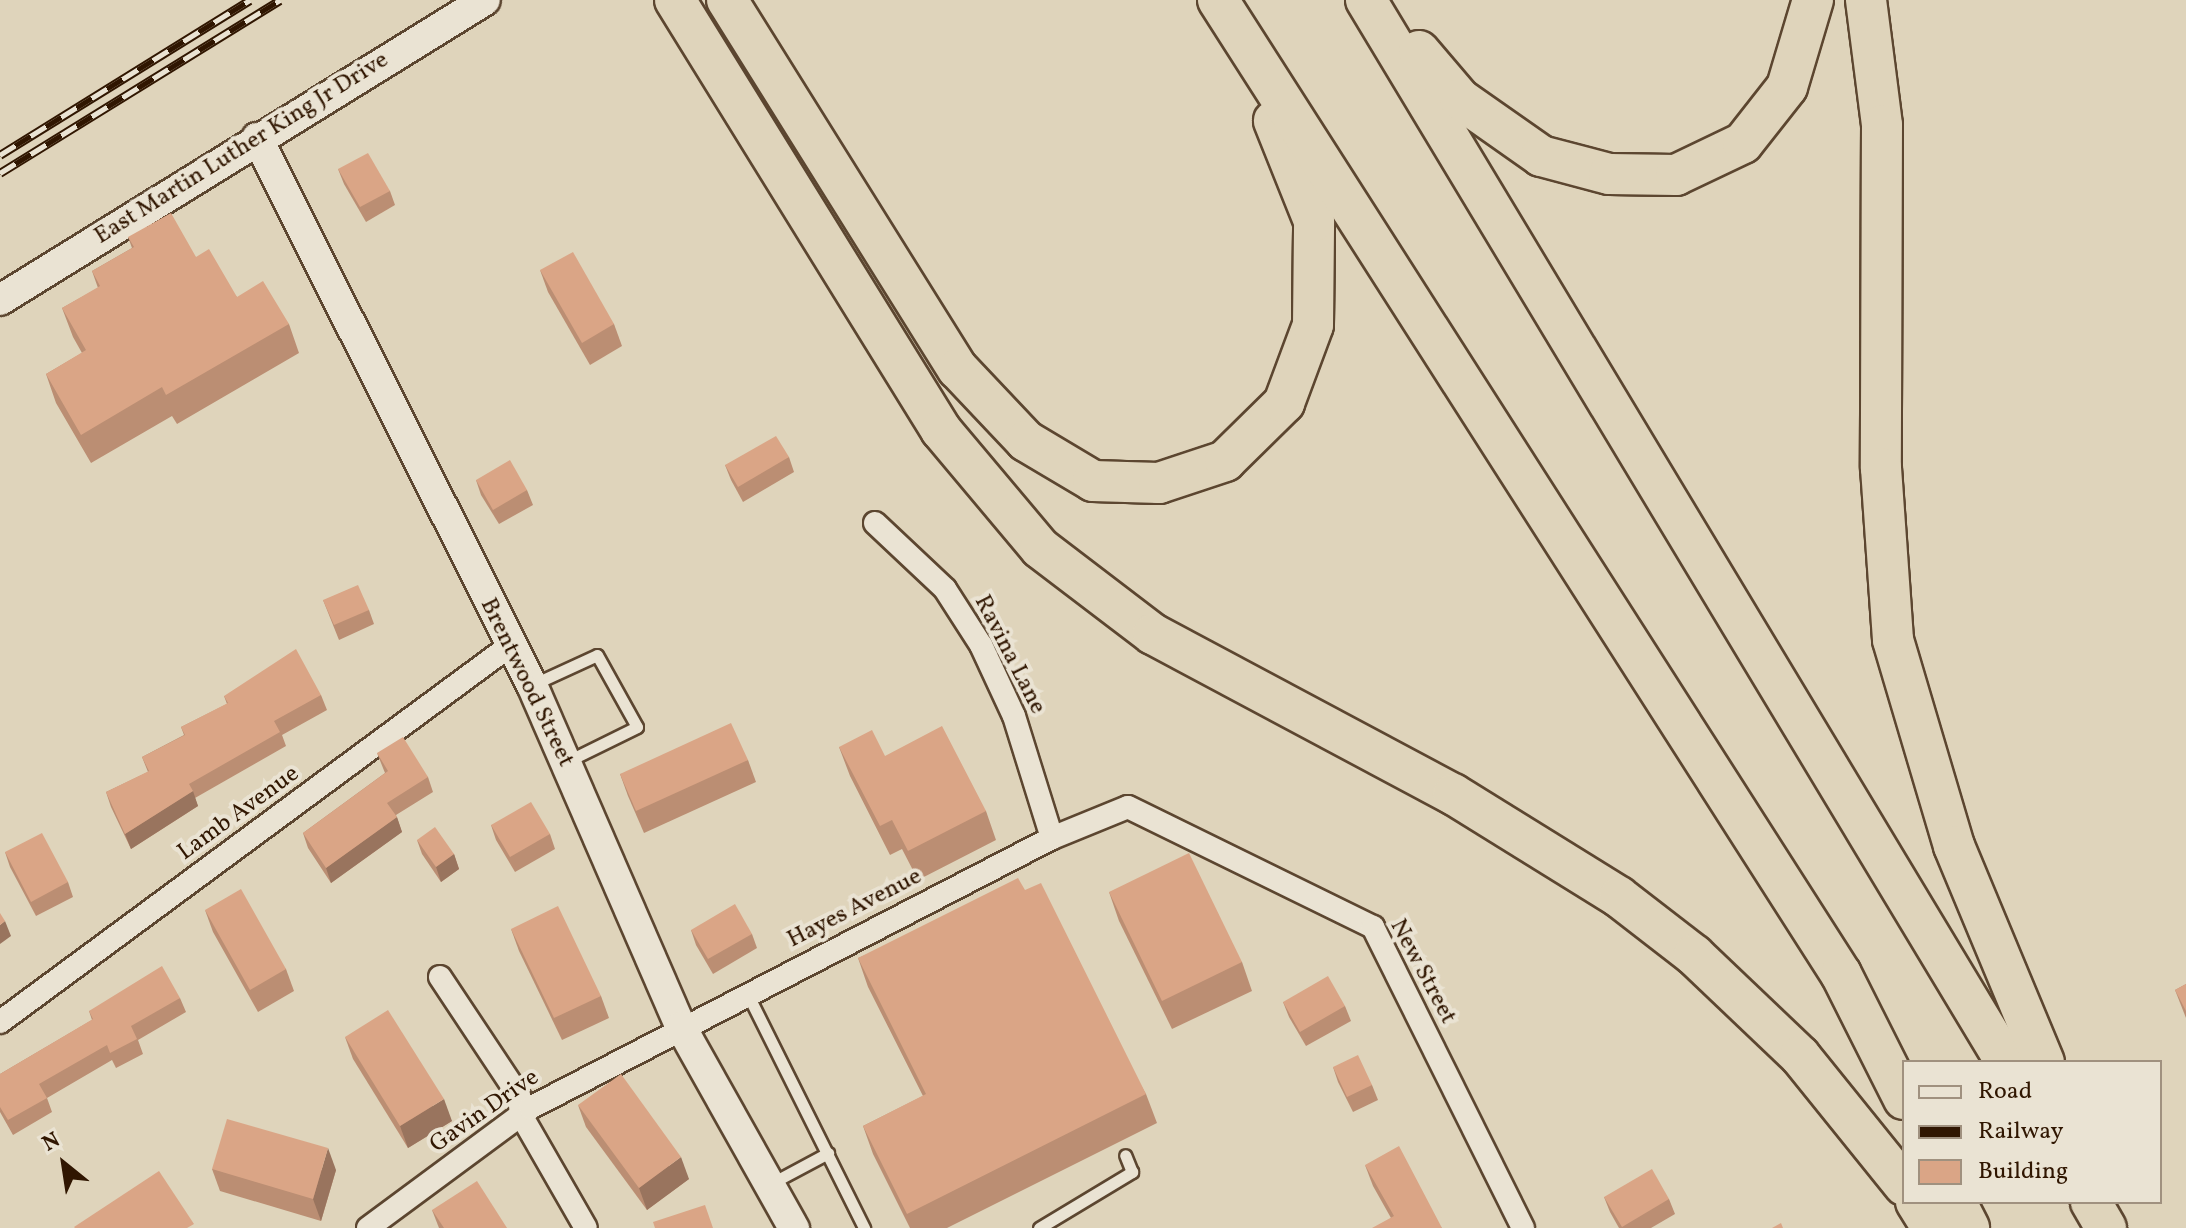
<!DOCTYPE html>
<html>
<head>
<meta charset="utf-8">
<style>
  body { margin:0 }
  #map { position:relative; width:2186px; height:1228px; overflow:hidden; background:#dfd4bb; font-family:Vollkorn,serif }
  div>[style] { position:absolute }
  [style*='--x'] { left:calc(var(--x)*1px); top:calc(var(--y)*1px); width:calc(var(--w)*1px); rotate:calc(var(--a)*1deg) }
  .roads { filter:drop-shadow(2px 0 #5c4630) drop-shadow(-2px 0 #5c4630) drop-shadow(0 2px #5c4630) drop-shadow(0 -2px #5c4630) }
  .lane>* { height:11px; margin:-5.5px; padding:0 5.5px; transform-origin:5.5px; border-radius:5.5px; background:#eae3d3 }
  .street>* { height:22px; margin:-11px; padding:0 11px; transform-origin:11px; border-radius:11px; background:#eae3d3 }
  .secondary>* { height:30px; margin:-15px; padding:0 15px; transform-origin:15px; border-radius:15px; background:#eae3d3 }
  .highway>* { height:40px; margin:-20px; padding:0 20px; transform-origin:20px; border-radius:20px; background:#dfd4bb }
  .rail>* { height:9px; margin-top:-4.5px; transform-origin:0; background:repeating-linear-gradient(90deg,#eae3d3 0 18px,#301601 0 36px); box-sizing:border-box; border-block:2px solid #301601 }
  .wall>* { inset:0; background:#bb8e73 }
  .shaded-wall>* { inset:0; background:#99745e }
  .building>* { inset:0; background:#daa586 }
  span { translate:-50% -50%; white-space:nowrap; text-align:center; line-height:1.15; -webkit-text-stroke:8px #eae3d3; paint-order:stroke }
  .street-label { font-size:24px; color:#301601 }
  .legend { position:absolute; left:1902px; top:1060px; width:260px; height:144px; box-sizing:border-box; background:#eae3d3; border:2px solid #a0917f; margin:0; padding:10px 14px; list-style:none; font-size:24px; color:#301601 }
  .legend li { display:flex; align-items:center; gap:16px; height:40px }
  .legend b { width:40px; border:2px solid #a0917f }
  .north { position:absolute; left:24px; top:1124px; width:80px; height:80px; -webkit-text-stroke:6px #eae3d3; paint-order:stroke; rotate:330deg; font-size:22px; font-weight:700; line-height:32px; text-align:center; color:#301601 }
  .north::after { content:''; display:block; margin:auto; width:28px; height:36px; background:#301601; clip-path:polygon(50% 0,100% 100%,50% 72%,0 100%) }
</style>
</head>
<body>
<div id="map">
  <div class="roads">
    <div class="lane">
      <i style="--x:534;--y:684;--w:69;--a:-24.7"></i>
      <i style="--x:597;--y:655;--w:82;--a:60.9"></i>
      <i style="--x:637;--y:727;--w:79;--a:153.8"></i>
      <i style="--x:747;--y:993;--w:263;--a:63.5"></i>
      <i style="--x:770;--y:1184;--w:66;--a:-28.1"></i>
      <i style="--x:1039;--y:1228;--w:109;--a:-31.1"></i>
      <i style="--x:1132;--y:1172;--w:18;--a:-112"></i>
    </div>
    <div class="street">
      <i style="--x:875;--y:523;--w:96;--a:43.3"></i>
      <i style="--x:945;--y:589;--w:67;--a:57.3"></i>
      <i style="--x:981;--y:645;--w:78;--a:65.1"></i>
      <i style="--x:1014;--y:716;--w:128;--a:72.7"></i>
      <i style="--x:440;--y:977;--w:143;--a:56.4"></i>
      <i style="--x:519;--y:1096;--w:19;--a:84"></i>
      <i style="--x:521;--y:1115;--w:130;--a:60.1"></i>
      <i style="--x:0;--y:1022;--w:631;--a:-36.43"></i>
      <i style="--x:368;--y:1228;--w:202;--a:-36.5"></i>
      <i style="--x:530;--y:1108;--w:588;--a:-27.35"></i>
      <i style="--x:1052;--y:838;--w:82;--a:-22.2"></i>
      <i style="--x:1128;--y:807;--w:273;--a:26.1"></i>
      <i style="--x:1373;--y:927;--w:336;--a:63.5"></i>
    </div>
    <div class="secondary">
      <i style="--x:257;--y:138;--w:612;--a:63.31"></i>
      <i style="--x:532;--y:685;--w:373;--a:66.5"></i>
      <i style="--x:681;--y:1027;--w:231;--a:60.7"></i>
      <i style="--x:0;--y:300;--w:570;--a:-31.74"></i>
    </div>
    <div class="highway">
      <i style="--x:675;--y:0;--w:506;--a:58.26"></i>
      <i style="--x:941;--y:430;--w:154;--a:50"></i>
      <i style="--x:1040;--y:548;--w:142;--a:37.3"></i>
      <i style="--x:1153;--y:634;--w:340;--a:28.1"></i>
      <i style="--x:1453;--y:794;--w:195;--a:31.8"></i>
      <i style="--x:1619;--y:897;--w:95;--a:37.7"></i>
      <i style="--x:1694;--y:955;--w:146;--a:43.6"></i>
      <i style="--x:1800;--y:1056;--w:166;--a:51.1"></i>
      <i style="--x:727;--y:0;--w:435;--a:58"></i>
      <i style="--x:958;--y:369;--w:99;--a:46.6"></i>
      <i style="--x:1026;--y:441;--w:78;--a:30.8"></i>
      <i style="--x:1093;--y:481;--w:66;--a:1.7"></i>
      <i style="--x:1159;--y:483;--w:70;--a:-18.4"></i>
      <i style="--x:1225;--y:461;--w:83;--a:-44.5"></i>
      <i style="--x:1284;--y:403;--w:83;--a:-69.6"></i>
      <i style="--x:1313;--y:325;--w:104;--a:-89.4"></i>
      <i style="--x:1314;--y:221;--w:108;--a:-111.8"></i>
      <i style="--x:1218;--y:0;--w:1156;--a:57.4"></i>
      <i style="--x:1841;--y:974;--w:140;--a:63.3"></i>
      <i style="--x:1366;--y:0;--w:1240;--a:58.93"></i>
      <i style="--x:1866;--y:0;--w:126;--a:82.7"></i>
      <i style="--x:1882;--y:125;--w:343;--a:90.2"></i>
      <i style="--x:1881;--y:468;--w:172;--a:86"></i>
      <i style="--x:1893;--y:640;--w:215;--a:73.5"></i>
      <i style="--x:1954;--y:846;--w:234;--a:67.4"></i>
      <i style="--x:1419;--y:51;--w:63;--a:49.5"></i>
      <i style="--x:1460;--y:99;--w:99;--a:35.1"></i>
      <i style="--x:1541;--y:156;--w:70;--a:14.8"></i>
      <i style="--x:1609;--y:174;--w:67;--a:0.9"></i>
      <i style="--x:1676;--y:175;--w:74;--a:-25.5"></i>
      <i style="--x:1743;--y:143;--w:71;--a:-51.8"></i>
      <i style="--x:1787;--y:87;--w:91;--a:-73.4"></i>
      <i style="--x:1916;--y:1202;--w:31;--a:58"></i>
      <i style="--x:1956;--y:1202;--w:29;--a:63"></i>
      <i style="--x:2091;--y:1202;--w:30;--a:60"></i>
    </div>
  </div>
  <div class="rail">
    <i style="--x:0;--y:155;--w:294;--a:-31.8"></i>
    <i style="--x:0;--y:173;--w:329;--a:-31.7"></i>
  </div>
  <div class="wall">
    <i style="clip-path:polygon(338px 169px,390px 191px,395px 205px,366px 222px,344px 184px)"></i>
    <i style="clip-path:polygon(128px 237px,196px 257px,237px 297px,289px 324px,299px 353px,177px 424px,172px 416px,91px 463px,56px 403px,46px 374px,82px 353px,73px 337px,62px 308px,98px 288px,92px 271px,132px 248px)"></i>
    <i style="clip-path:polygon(540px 270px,614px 324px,622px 346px,590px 365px,548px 292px)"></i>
    <i style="clip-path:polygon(789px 457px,794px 472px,743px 502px,731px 480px,725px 465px)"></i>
    <i style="clip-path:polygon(476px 480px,527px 490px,533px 505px,499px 524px,481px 495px)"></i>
    <i style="clip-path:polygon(323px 600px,369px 610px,374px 624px,339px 640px)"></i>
    <i style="clip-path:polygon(321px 695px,327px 710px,282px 735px,286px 746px,195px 798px,198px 806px,131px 849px,111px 807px,106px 792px,148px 772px,142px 757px,184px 735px,181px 727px,227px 704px,224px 696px)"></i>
    <i style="clip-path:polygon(839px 747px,885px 756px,986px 811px,996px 840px,918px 880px,902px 849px,890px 855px,850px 776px)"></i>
    <i style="clip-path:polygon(377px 753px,428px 777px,433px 792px,396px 815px,402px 832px,331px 883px,308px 848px,303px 833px,385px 773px)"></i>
    <i style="clip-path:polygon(748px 760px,756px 782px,644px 833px,628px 796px,620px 774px)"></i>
    <i style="clip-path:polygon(491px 825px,550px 834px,555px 849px,515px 872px,496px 840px)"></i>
    <i style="clip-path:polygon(417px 840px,454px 854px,459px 869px,441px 882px,422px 854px)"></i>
    <i style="clip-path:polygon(5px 852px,68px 882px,73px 897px,36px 916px,10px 867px)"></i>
    <i style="clip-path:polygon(1025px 890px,1146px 1094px,1157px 1123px,947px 1228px,910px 1228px,873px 1154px,863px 1126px,923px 1096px,868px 987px,858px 958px)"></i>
    <i style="clip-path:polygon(1109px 892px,1242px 962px,1252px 991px,1172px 1029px,1119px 921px)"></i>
    <i style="clip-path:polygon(205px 910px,286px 969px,294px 991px,258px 1012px,213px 932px)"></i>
    <i style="clip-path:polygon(511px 929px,601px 996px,609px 1018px,562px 1040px,519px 951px)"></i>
    <i style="clip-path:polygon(691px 930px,752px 934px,757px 948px,713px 974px,696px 945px)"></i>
    <i style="clip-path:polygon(2186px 984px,2186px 1018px,2175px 990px)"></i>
    <i style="clip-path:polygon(180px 998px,186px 1012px,138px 1040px,143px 1054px,116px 1068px,112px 1060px,47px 1098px,52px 1112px,13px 1135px,0 1112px,0 1074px,92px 1020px,89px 1011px)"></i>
    <i style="clip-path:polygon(1283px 1002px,1345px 1006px,1351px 1021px,1306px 1046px,1289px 1017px)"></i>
    <i style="clip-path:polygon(345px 1037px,452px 1121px,408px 1148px,353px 1059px)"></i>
    <i style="clip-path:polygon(1333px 1067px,1372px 1085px,1378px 1100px,1353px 1112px,1338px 1082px)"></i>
    <i style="clip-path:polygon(578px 1105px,689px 1179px,647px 1210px,586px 1127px)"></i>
    <i style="clip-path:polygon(1365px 1165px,1442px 1228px,1391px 1218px,1373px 1186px)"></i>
    <i style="clip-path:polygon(212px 1169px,336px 1170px,321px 1221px,220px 1191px)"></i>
    <i style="clip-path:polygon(1604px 1197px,1669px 1199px,1675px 1214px,1651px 1228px,1619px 1228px,1610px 1212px)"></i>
    <i style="clip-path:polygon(432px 1210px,507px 1228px,439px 1228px)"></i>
  </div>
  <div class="shaded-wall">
    <i style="clip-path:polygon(193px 791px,198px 806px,131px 849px,125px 834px)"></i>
    <i style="clip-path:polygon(397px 817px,402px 832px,331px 883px,326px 868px)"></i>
    <i style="clip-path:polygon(454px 854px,459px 869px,441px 882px,436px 867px)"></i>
    <i style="clip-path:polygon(5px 921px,11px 936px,0 944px,0 925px)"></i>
    <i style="clip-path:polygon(444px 1099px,452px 1121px,408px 1148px,400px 1126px)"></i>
    <i style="clip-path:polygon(328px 1148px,336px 1170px,321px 1221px,313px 1199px)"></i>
    <i style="clip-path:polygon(681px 1157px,689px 1179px,647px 1210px,639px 1188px)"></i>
  </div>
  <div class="building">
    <i style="clip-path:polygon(368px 153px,390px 191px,360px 207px,338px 169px)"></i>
    <i style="clip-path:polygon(171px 213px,196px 257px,209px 249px,237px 297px,263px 281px,289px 324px,166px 395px,162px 387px,81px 435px,46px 374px,86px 350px,62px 308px,100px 286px,92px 271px,134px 247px,128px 237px)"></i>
    <i style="clip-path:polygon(573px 252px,614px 324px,582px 343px,540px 270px)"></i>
    <i style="clip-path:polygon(776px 436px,789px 457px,738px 487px,725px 465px)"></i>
    <i style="clip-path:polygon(510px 460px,527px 490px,493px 510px,476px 480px)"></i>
    <i style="clip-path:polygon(358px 585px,369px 610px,334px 625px,323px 600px)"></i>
    <i style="clip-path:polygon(296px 649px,321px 695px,274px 721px,280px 732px,189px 784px,193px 791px,125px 834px,106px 792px,149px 771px,142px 757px,185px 735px,181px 727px,228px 703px,224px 696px)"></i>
    <i style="clip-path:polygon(731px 723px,748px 760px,636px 811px,620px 774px)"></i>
    <i style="clip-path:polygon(942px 726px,986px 811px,908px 851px,892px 820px,880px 826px,839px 747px,872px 730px,885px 756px)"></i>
    <i style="clip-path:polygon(403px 737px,428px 777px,387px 803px,397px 817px,326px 868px,303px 833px,388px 771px,377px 753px)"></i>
    <i style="clip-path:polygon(531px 802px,550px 834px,510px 857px,491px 825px)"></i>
    <i style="clip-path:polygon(435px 827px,454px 854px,436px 867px,417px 840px)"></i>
    <i style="clip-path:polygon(42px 833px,68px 882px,31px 902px,5px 852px)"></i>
    <i style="clip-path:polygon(1189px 853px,1242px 962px,1162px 1001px,1109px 892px)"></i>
    <i style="clip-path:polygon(1018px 878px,1025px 890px,1041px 883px,1146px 1094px,907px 1214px,863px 1126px,926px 1094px,858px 958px)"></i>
    <i style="clip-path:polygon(241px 889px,286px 969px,250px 990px,205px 910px)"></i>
    <i style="clip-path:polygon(735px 904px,752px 934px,708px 959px,691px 930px)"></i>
    <i style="clip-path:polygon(558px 906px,601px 996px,554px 1018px,511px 929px)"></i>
    <i style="clip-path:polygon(0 913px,5px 921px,0 925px)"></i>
    <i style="clip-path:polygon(162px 966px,180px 998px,131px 1026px,137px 1039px,110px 1053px,107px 1045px,39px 1084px,47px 1098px,8px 1120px,0 1107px,0 1074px,93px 1019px,89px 1011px)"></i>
    <i style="clip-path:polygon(1328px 976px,1345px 1006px,1300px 1032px,1283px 1002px)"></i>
    <i style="clip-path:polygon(2186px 984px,2186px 1011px,2175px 990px)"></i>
    <i style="clip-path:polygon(388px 1010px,444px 1099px,400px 1126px,345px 1037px)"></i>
    <i style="clip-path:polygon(1358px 1055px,1372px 1085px,1347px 1097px,1333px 1067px)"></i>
    <i style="clip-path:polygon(621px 1074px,681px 1157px,639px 1188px,578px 1105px)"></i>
    <i style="clip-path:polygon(227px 1119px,328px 1148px,313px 1199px,212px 1169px)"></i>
    <i style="clip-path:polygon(1399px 1146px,1442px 1228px,1372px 1228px,1394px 1216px,1365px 1165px)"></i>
    <i style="clip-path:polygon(1652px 1169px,1669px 1199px,1622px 1227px,1604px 1197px)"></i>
    <i style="clip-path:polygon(159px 1171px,194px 1224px,187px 1228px,75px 1228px,74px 1227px)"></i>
    <i style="clip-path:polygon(477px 1181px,507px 1228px,444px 1228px,432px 1210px)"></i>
    <i style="clip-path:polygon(705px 1205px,713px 1228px,655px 1228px,653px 1222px)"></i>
    <i style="clip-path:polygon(1781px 1223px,1783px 1228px,1772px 1228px)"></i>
  </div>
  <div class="street-label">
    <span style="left:242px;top:149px;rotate:-32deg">East Martin Luther King Jr Drive</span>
    <span style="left:1009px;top:655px;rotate:63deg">Ravina Lane</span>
    <span style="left:526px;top:683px;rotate:64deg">Brentwood Street</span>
    <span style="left:239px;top:814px;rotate:-36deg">Lamb Avenue</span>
    <span style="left:855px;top:909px;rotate:-27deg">Hayes Avenue</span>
    <span style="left:1422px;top:972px;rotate:62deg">New Street</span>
    <span style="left:485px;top:1112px;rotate:-35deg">Gavin Drive</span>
  </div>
  <ul class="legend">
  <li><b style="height:10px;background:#eae3d3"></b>Road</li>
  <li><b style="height:10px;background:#301601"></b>Railway</li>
  <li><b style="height:22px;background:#daa586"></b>Building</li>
  </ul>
  <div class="north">N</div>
</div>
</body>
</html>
